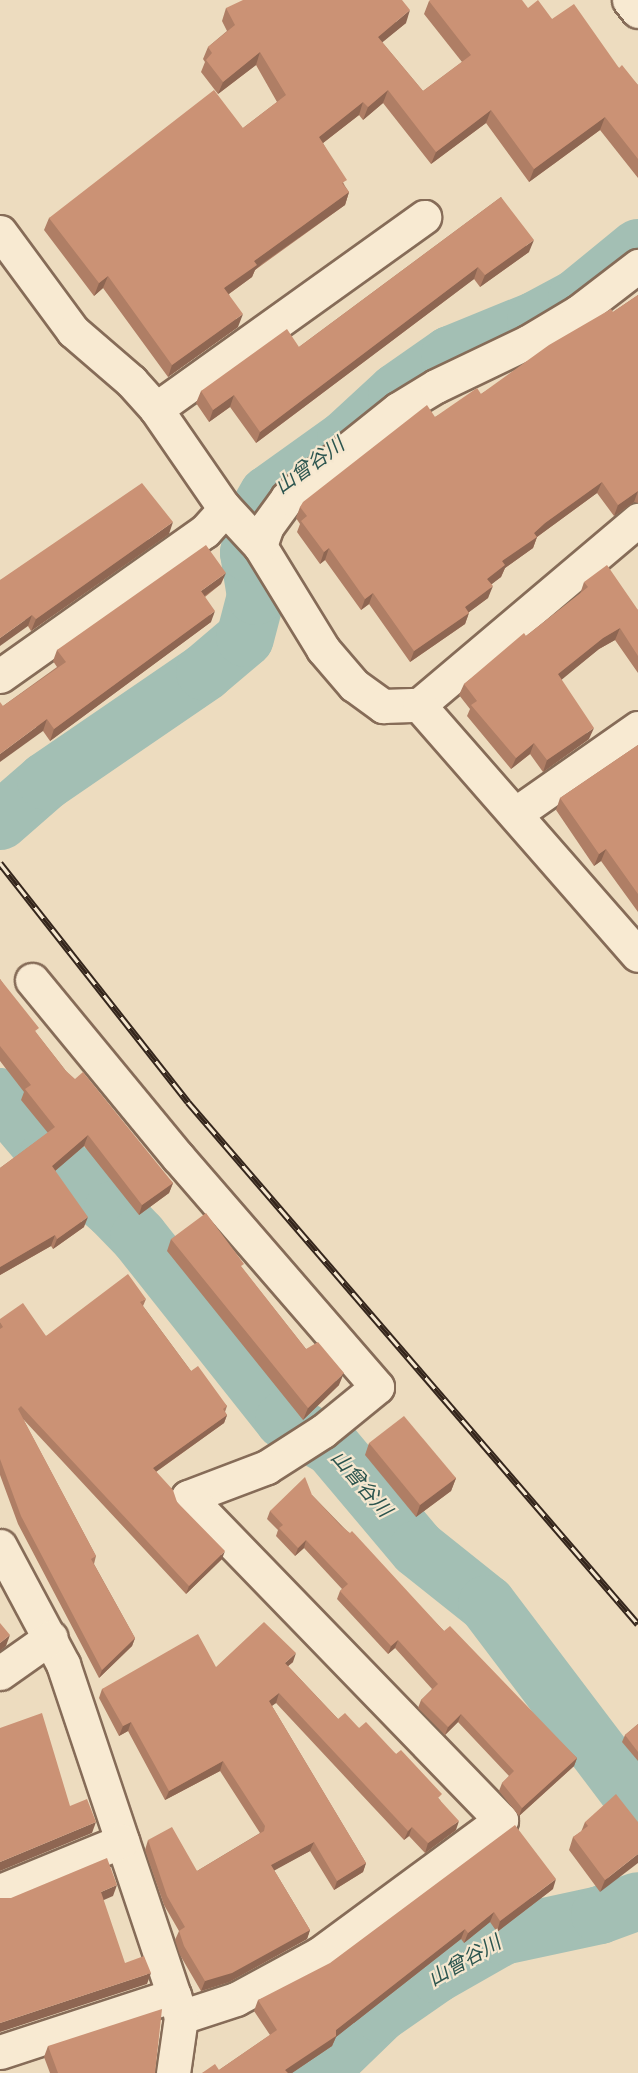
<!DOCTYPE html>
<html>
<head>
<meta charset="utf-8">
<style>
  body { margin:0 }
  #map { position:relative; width:638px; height:2073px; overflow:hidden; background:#eddcbf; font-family:Lora,"Noto Sans JP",serif }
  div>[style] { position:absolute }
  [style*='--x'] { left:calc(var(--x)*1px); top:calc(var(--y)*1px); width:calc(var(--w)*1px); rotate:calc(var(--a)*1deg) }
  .river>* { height:58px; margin:-29px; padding:0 29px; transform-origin:29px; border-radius:29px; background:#a3bfb4 }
  .roads { filter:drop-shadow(2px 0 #866c58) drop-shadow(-2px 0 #866c58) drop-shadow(0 2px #866c58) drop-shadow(0 -2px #866c58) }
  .street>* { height:33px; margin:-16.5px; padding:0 16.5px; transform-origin:16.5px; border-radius:16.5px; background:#f8ead2 }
  .rail>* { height:7px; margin-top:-3.5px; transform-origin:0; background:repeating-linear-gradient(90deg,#f5e7cf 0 14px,#35261c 0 28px); box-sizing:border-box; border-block:2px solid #35261c }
  .wall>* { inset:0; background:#af7e65 }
  .shaded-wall>* { inset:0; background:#8e6652 }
  .building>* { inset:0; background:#cb9275 }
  span { translate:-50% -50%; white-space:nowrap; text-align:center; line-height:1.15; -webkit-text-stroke:4.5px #f5e7cf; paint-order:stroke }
  .water-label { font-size:20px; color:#2c554f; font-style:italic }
</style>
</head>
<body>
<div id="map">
  <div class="river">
    <i style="--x:0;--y:821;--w:61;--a:-41"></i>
    <i style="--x:46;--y:781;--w:193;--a:-34.4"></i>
    <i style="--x:205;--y:672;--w:52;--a:-40.4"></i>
    <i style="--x:245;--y:638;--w:43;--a:-75.3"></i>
    <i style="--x:256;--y:596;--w:44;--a:-99.2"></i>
    <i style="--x:249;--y:553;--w:42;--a:-77.6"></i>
    <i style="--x:258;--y:512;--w:20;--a:-60"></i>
    <i style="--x:268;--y:495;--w:96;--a:-35.7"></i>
    <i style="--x:346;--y:439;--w:69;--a:-42.7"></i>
    <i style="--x:397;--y:392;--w:65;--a:-34.9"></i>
    <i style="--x:450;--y:355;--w:93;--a:-22.1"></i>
    <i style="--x:536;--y:320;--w:47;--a:-28.2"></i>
    <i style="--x:577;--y:298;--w:79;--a:-39.3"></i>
    <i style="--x:0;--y:1097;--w:76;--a:49.8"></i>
    <i style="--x:49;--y:1155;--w:84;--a:40.7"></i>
    <i style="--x:113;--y:1210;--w:37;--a:46"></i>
    <i style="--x:139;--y:1237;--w:233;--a:51.6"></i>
    <i style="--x:284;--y:1420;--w:55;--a:29.4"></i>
    <i style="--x:332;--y:1447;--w:133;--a:49.9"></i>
    <i style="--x:418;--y:1549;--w:88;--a:38.6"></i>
    <i style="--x:487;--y:1604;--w:251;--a:52.9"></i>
    <i style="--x:318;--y:2073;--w:86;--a:-44.1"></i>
    <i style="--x:380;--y:2013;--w:68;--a:-34.9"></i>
    <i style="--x:436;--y:1974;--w:77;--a:-29.6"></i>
    <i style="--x:503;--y:1936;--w:99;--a:-12.2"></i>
    <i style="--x:600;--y:1915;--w:40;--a:-20.2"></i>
  </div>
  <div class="roads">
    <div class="street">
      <i style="--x:629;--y:0;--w:14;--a:51"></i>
      <i style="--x:0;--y:232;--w:123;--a:53.6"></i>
      <i style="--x:73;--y:331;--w:77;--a:40.8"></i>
      <i style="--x:131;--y:381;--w:38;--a:48"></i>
      <i style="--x:156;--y:409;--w:118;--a:55.4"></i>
      <i style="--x:223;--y:506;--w:54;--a:47.2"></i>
      <i style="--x:260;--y:546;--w:121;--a:58.5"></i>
      <i style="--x:323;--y:649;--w:48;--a:49.3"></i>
      <i style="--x:354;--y:685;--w:36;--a:36"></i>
      <i style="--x:383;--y:706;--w:36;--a:-2"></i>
      <i style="--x:419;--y:705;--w:287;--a:-40.2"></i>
      <i style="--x:156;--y:409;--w:330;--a:-35.6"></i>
      <i style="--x:260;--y:546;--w:21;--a:-71"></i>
      <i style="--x:267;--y:526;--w:34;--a:-54"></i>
      <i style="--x:287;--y:498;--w:142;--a:-38.7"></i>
      <i style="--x:398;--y:409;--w:44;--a:-31.2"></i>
      <i style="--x:436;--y:386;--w:102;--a:-25.6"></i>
      <i style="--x:528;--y:342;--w:58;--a:-31"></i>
      <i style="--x:578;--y:312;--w:76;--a:-37.5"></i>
      <i style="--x:0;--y:676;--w:251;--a:-35.3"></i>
      <i style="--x:205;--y:531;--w:30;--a:-48"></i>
      <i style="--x:419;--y:705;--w:332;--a:48.8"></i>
      <i style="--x:515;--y:814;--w:150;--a:-35"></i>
      <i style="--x:32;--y:980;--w:229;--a:50.5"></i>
      <i style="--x:178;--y:1157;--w:304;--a:49.1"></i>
      <i style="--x:377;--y:1387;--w:70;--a:140.8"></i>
      <i style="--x:323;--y:1431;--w:67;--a:147.3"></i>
      <i style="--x:267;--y:1467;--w:85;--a:159.2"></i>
      <i style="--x:188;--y:1497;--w:450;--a:45.9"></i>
      <i style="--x:501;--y:1820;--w:226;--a:143.6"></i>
      <i style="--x:319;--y:1954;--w:94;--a:151.5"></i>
      <i style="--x:236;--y:1999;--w:58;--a:161.9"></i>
      <i style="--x:0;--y:1546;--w:134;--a:61.9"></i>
      <i style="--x:63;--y:1664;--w:349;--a:71.5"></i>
      <i style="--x:174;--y:1995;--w:23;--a:72"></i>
      <i style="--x:181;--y:2017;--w:57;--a:98.1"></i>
      <i style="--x:0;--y:1673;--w:62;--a:-35.2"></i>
      <i style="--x:0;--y:1891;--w:132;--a:-22.3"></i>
      <i style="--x:0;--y:2052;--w:183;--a:-18.1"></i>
    </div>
  </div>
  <div class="rail">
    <i style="--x:0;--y:863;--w:304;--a:51.8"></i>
    <i style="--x:188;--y:1102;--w:689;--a:49.24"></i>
  </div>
  <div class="wall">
    <i style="clip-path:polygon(429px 1px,528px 8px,552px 19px,619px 68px,638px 85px,638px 178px,600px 130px,529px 182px,486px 123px,431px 164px,383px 103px,363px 120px,359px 115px,323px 143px,345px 186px,349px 192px,345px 205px,255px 270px,252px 277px,229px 294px,238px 327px,168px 377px,103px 288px,94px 296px,44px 230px,49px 218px,243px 128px,277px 102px,256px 65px,218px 94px,201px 72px,205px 62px,203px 59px,208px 47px,227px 31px,222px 21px,226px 8px,406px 23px,382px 42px,423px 91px,462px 62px,424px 14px)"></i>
    <i style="clip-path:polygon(501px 197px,529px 252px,480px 287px,474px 279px,256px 443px,230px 407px,209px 422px,196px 403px,201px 391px,299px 347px)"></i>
    <i style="clip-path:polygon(638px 295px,638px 503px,634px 502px,614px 516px,597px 493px,541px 534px,537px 537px,533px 548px,505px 568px,501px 577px,491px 584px,488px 598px,469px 612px,465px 624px,410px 662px,369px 604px,361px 610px,325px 560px,320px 564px,297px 532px,300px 524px,296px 518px,300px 507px,435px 417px,481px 394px,613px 312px)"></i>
    <i style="clip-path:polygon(169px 534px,31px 631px,0 580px)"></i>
    <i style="clip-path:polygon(584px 582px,638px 610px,638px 673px,615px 640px,599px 649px,561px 679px,589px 739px,543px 772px,530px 754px,511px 769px,467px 716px,470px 709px,459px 695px,464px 684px,580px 594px)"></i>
    <i style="clip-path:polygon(221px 584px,205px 597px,211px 622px,50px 741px,43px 731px,3px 706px,57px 667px,53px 661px,57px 650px)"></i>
    <i style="clip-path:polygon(638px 745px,638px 912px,601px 861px,594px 866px,556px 810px,560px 798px)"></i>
    <i style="clip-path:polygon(0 979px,37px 1034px,66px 1071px,173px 1183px,169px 1193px,139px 1215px,84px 1146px,55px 1171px,84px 1227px,53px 1249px,51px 1246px,0 1275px,0 1168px,48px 1133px,21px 1100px,24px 1092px,0 1061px)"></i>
    <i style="clip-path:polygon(171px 1239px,242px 1268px,306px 1349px,339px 1385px,303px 1420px,167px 1251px)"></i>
    <i style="clip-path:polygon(146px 1299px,143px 1306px,191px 1371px,227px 1406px,225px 1412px,227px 1415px,224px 1423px,156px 1472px,177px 1502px,222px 1559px,186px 1594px,23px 1419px,96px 1556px,94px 1564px,135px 1638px,132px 1646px,99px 1678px,18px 1524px,0 1475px,0 1322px,46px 1336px)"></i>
    <i style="clip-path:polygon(369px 1443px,456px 1478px,451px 1491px,416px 1517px,365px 1455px)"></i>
    <i style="clip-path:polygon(312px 1495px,444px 1631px,577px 1758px,574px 1766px,519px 1816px,499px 1791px,502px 1783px,509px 1776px,458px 1722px,445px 1735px,418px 1708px,421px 1700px,432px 1689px,395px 1648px,388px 1654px,337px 1599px,340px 1591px,342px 1589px,304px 1548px,295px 1556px,276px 1536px,278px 1530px,267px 1519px,270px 1511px)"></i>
    <i style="clip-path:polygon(293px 1662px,288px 1666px,338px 1719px,359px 1728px,396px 1754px,440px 1800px,456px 1830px,425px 1853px,409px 1836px,404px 1840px,276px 1703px,272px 1706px,366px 1863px,363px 1872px,334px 1890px,310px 1851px,274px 1870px,310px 1930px,307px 1939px,229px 1982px,201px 1991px,180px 1955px,175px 1940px,179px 1931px,164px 1905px,145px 1850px,148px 1840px,197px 1871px,260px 1833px,220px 1771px,165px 1800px,128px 1731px,119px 1736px,99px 1698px,102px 1689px,216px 1667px)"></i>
    <i style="clip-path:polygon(638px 1724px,638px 1761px,622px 1742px,625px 1735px)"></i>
    <i style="clip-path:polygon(585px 1822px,638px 1822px,600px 1892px,569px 1850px,573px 1837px,581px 1832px)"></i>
    <i style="clip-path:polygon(553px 1889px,497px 1932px,490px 1922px,464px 1943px,461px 1939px,336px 2037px,332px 2046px,292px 2073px,202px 2073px,219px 2070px,270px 2035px,254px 2011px,258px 2000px)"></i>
    <i style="clip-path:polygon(48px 2046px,155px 2073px,50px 2073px,44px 2057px)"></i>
  </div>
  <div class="shaded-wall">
    <i style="clip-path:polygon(410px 10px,406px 23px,373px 50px,378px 37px)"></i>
    <i style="clip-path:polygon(260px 52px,256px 65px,218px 94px,223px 82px)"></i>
    <i style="clip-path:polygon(388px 90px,383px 103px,363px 120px,368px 107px)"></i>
    <i style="clip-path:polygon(363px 102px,359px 115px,314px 150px,319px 137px)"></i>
    <i style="clip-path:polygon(491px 110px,486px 123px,431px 164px,436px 152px)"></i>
    <i style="clip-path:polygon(605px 117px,600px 130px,529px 182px,534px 169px)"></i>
    <i style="clip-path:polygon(349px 192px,345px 205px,263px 263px,255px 270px,252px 277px,219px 301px,224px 288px,254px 261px)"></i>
    <i style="clip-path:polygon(534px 240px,529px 252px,480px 287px,485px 275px)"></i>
    <i style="clip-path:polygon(478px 267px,474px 279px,256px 443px,260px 432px)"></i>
    <i style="clip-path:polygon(108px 276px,103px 288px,94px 296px,99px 283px)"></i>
    <i style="clip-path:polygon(243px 314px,238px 327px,168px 377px,172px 365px)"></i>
    <i style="clip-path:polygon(234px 395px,230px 407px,209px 422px,213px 410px)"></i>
    <i style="clip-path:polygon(602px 482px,597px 493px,541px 534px,537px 537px,533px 548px,505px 568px,501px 577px,483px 591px,487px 579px,502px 561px,534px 533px,545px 523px)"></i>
    <i style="clip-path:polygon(638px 491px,634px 502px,614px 516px,618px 505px)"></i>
    <i style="clip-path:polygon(173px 522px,169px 534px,31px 631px,36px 619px)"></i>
    <i style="clip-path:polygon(329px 548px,325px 560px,320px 564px,324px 552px)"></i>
    <i style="clip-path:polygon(226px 573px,221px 584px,196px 602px,201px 591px)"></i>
    <i style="clip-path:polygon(493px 586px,488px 598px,461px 618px,465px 607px)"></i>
    <i style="clip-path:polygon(373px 593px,369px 604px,361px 610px,365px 599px)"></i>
    <i style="clip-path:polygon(215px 611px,211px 622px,50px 741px,54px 729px)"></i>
    <i style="clip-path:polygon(469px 613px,465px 624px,410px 662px,414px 651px)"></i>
    <i style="clip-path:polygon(32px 615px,28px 626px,0 646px,0 638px)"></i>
    <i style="clip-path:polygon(620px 628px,615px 640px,599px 649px,554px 686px,558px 674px,603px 638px)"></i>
    <i style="clip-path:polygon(47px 719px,43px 731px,0 762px,0 754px)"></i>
    <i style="clip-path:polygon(594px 728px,589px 739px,543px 772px,547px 760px)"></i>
    <i style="clip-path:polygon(534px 743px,530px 754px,511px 769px,516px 758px)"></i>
    <i style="clip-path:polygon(606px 849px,601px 861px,594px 866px,599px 854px)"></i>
    <i style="clip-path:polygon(88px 1135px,84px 1146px,48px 1177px,52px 1166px)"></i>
    <i style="clip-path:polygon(173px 1183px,169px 1193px,139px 1215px,142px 1205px)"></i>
    <i style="clip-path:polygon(88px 1217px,84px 1227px,53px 1249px,57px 1239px)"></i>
    <i style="clip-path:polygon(55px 1235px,51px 1246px,0 1275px,0 1267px)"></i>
    <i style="clip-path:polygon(344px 1373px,339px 1385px,303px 1420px,308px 1408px)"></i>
    <i style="clip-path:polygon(227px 1415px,224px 1423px,150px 1476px,153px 1468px)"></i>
    <i style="clip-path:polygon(456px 1478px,451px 1491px,416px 1517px,420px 1505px)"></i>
    <i style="clip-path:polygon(306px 1540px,304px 1548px,295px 1556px,298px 1548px)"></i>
    <i style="clip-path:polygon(225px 1551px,222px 1559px,186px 1594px,189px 1586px)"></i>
    <i style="clip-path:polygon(10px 1635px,6px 1646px,0 1651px,0 1643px)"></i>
    <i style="clip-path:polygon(135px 1638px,132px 1646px,99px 1678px,102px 1670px)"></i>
    <i style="clip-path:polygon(398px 1640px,395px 1648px,388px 1654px,391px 1646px)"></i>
    <i style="clip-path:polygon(296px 1653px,293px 1662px,281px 1672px,285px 1663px)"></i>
    <i style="clip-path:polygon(279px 1693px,276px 1703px,265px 1710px,269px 1701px)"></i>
    <i style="clip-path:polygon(461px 1714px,458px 1722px,445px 1735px,448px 1727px)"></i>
    <i style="clip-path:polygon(131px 1722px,128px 1731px,119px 1736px,123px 1726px)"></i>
    <i style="clip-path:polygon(577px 1758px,574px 1766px,519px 1816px,522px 1808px)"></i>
    <i style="clip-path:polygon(223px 1761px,220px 1771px,165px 1800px,169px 1791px)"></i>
    <i style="clip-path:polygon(459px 1821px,456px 1830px,425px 1853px,428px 1843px)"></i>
    <i style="clip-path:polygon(96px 1822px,92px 1833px,0 1871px,0 1862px)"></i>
    <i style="clip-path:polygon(412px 1827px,409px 1836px,404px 1840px,408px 1831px)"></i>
    <i style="clip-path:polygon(314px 1842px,310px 1851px,268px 1874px,271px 1865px)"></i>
    <i style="clip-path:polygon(638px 1854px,638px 1863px,600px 1892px,605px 1880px)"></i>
    <i style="clip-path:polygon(366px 1863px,363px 1872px,334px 1890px,337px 1881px)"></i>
    <i style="clip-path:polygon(556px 1879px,553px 1889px,497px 1932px,500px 1921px)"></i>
    <i style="clip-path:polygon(117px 1885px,113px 1896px,97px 1903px,101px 1892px)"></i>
    <i style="clip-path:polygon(494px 1912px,490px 1922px,464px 1943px,468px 1933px)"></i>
    <i style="clip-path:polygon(465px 1929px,461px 1939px,336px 2037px,332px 2046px,292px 2073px,284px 2073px,285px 2070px,336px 2030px)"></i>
    <i style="clip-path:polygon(310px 1930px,307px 1939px,229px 1982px,201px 1991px,205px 1981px)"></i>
    <i style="clip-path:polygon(151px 1973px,147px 1984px,0 2032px,0 2023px)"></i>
  </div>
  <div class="building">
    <i style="clip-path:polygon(243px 0,402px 0,410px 10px,378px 37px,423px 91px,471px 55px,429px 1px,430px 0,522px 0,528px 8px,538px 0,552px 19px,574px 4px,619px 68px,622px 65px,638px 85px,638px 159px,605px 117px,534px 169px,491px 110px,436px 152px,388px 90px,368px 107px,363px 102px,319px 137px,347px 180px,342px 183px,349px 192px,268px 251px,254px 261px,257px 265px,224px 288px,243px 314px,172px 365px,108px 276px,99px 283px,49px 218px,214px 90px,243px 128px,286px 95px,260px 52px,223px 82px,206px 60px,212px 53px,208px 47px,235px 25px,226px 8px)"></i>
    <i style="clip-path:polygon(501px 197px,534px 240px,485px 275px,478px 267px,260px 432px,234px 395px,213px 410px,201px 391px,287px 329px,299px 347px)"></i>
    <i style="clip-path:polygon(638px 295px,638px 491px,618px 505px,602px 482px,545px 523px,534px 533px,537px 537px,502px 561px,505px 565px,487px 579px,493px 586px,465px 607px,469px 613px,414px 651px,373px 593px,365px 599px,329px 548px,324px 552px,301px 521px,307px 516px,300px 507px,303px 502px,427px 405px,435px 417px,477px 388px,481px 394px,549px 345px,611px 309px,613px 312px)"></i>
    <i style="clip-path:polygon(142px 483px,173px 522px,36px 619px,32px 615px,0 638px,0 580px)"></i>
    <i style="clip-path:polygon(206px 545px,226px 573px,201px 591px,215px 611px,54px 729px,47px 719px,0 754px,0 702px,3px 706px,66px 662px,57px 650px)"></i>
    <i style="clip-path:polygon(607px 565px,638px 610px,638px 656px,620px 628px,603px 638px,558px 674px,594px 728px,547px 760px,534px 743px,516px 758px,471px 705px,477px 701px,464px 684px,524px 633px,526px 636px,588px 587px,584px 582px)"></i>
    <i style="clip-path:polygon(638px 745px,638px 894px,606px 849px,599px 854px,560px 798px)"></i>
    <i style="clip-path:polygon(0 979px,39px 1028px,35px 1031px,66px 1071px,75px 1079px,83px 1072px,173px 1183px,142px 1205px,88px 1135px,52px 1166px,88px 1217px,57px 1239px,55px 1235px,0 1267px,0 1168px,55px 1127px,25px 1089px,31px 1085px,0 1046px)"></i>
    <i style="clip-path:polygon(206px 1213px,244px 1264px,241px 1266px,306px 1349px,318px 1342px,344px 1373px,308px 1408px,171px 1239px)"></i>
    <i style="clip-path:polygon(128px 1274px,146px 1299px,140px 1302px,191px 1371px,198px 1366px,227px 1406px,223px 1409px,227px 1415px,153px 1468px,173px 1490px,177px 1502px,225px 1551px,189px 1586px,21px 1406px,18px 1409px,96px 1556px,91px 1559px,135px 1638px,102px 1670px,21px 1516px,0 1459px,0 1329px,3px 1327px,0 1322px,0 1319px,23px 1303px,46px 1336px)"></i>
    <i style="clip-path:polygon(404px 1416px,456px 1478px,420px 1505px,369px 1443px)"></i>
    <i style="clip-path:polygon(305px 1477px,312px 1495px,341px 1526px,350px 1533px,352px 1531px,444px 1631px,450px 1626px,577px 1758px,522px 1808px,502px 1783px,514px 1771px,461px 1714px,448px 1727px,421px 1700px,438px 1684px,398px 1640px,391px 1646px,340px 1591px,348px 1584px,306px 1540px,298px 1548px,279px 1528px,283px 1525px,270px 1511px)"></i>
    <i style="clip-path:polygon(264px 1622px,296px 1653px,285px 1663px,338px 1719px,345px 1713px,359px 1728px,366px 1722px,396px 1754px,401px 1750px,442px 1794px,438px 1798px,459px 1821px,428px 1843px,412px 1827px,408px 1831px,279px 1693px,269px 1701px,366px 1863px,337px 1881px,314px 1842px,271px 1865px,310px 1930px,232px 1973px,205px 1981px,184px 1946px,179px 1931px,185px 1927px,167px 1896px,148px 1840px,172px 1827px,197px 1871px,264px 1831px,265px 1826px,223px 1761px,169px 1791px,131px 1722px,123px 1726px,102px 1689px,198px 1634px,216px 1667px)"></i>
    <i style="clip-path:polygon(0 1623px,10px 1635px,0 1643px)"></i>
    <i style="clip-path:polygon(42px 1713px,70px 1806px,87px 1799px,96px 1822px,0 1862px,0 1728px)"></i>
    <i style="clip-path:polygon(638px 1724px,638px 1752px,625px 1735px)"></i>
    <i style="clip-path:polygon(616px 1794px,638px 1822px,638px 1854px,605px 1880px,573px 1837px,588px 1826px,585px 1822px)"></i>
    <i style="clip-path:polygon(515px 1825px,556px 1879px,500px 1921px,494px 1912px,468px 1933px,465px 1929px,336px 2030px,336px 2036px,285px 2070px,288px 2073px,202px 2073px,215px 2064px,219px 2070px,277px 2030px,258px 2000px,330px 1963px)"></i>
    <i style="clip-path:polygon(107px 1858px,117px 1885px,101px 1892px,125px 1963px,144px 1956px,151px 1973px,0 2023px,0 1898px,11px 1898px)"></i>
    <i style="clip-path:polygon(162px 2009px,155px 2073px,58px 2073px,48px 2046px)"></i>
  </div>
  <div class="water-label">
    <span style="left:309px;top:465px;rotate:-36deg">山曾谷川</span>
    <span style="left:362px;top:1483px;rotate:49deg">山曾谷川</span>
    <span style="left:464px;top:1960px;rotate:-30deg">山曾谷川</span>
  </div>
</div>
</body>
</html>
